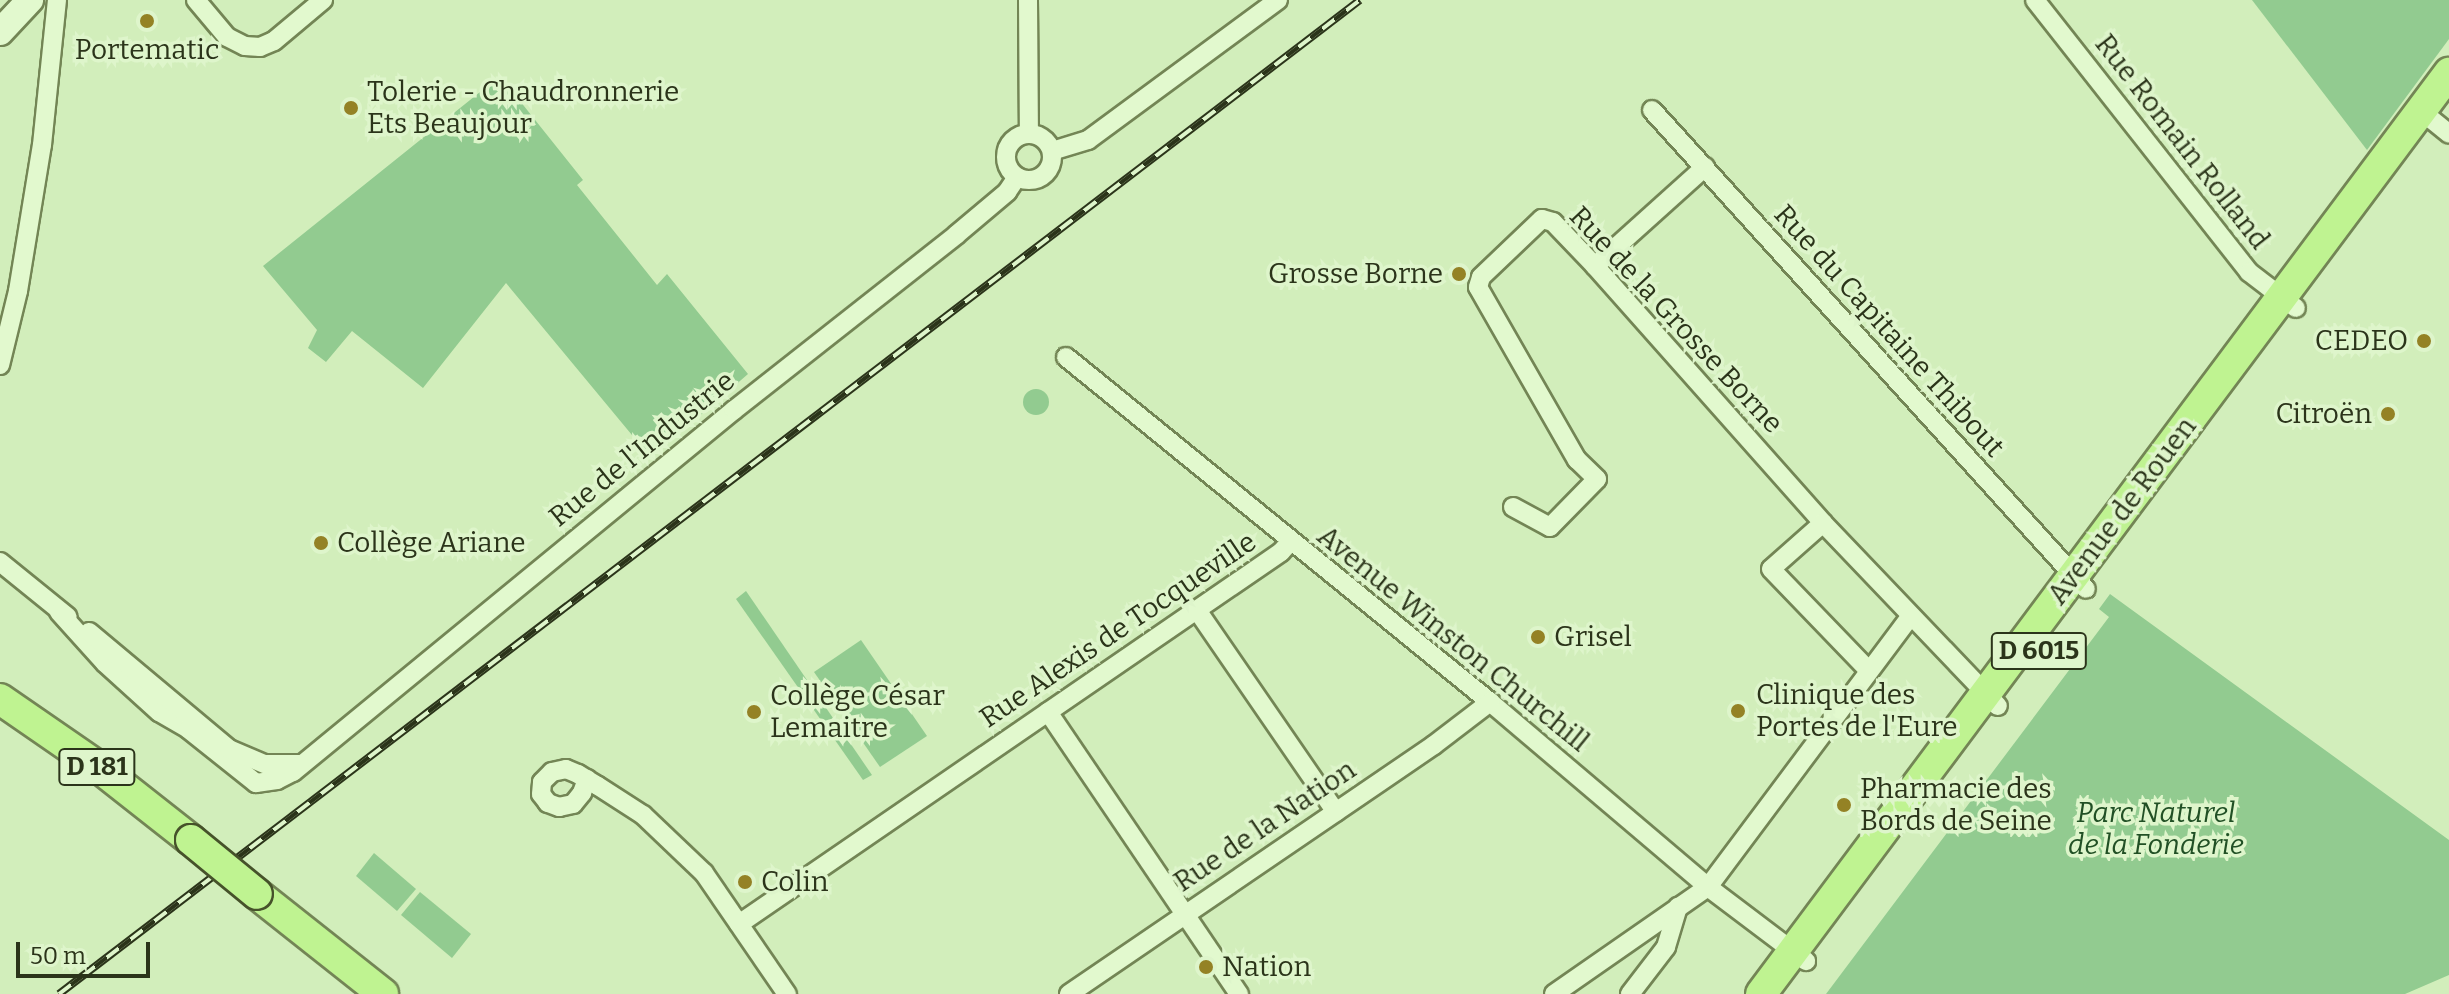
<!DOCTYPE html>
<html>
<head>
<meta charset="utf-8">
<style>
  body { margin:0 }
  #map { position:relative; width:2449px; height:994px; overflow:hidden; background:#d2eebb; font-family:Bitter,serif }
  div>[style] { position:absolute }
  [style*='--x'] { left:calc(var(--x)*1px); top:calc(var(--y)*1px); width:calc(var(--w)*1px); rotate:calc(var(--a)*1deg) }
  .green>* { inset:0; background:#92cb90 }
  .round { border-radius:50% }
  .roads { filter:drop-shadow(2px 0 #738555) drop-shadow(-2px 0 #738555) drop-shadow(0 2px #738555) drop-shadow(0 -2px #738555) }
  .minor>* { height:18px; margin:-9px; padding:0 9px; transform-origin:9px; border-radius:9px; background:#e2f9ce }
  .minor>.ring { margin:-9px; padding:0; box-sizing:content-box; background:none; border:18px solid #e2f9ce; border-radius:50% }
  .secondary>* { height:26px; margin:-13px; padding:0 13px; transform-origin:13px; border-radius:13px; background:#e2f9ce }
  .primary>* { height:30px; margin:-15px; padding:0 15px; transform-origin:15px; border-radius:15px; background:#bff391 }
  .rail>* { height:8px; margin-top:-4px; transform-origin:0; background:repeating-linear-gradient(90deg,#def5cb 0 15px,#2b341a 0 30px); box-sizing:border-box; border-block:2px solid #2b341a }
  .bridges { filter:drop-shadow(2px 0 #46522a) drop-shadow(-2px 0 #46522a) drop-shadow(0 2px #46522a) drop-shadow(0 -2px #46522a) }
  .primary-bridge>* { height:30px; margin:-15px; padding:0 15px; transform-origin:15px; border-radius:15px; background:#bff391 }
  .dots>* { width:22px; height:22px; translate:-50% -50%; box-sizing:border-box; border:4px solid #def5cb; border-radius:50% }
  span { translate:-50% -50%; white-space:nowrap; text-align:center; line-height:1.15; -webkit-text-stroke:7px #def5cb; paint-order:stroke }
  .shield-label span { padding:2px 6px; background:#def5cb; border:2px solid; border-radius:6px; -webkit-text-stroke-width:0 }
  .shield-label { font-size:26px; color:#2b341a; font-weight:700 }
  .poi-label { font-size:28px; color:#2b341a }
  .left { translate:0 -50%; text-align:left }
  .right { translate:-100% -50%; text-align:right }
  .street-label { font-size:28px; color:#2b341a }
  .park-label { font-size:28px; color:#215025; font-style:italic }
  .scale { position:absolute; left:16px; top:942px; width:134px; height:36px; box-sizing:border-box; border:4px solid #2b341a; border-top:0; padding-left:10px; font-size:24px; line-height:28px; white-space:nowrap; color:#2b341a; -webkit-text-stroke:6px #def5cb; paint-order:stroke }
</style>
</head>
<body>
<div id="map">
  <div class="green">
    <i style="clip-path:polygon(2252px 0,2449px 0,2449px 39px,2367px 150px)"></i>
    <i style="clip-path:polygon(500px 76px,583px 180px,577px 185px,657px 285px,667px 274px,748px 374px,651px 458px,506px 283px,423px 388px,352px 331px,326px 362px,308px 348px,317px 330px,263px 266px)"></i>
    <i class="round" style="left:1023px;top:389px;width:26px;height:26px"></i>
    <i style="clip-path:polygon(746px 591px,872px 775px,863px 780px,736px 599px)"></i>
    <i style="clip-path:polygon(2110px 594px,2449px 840px,2449px 975px,2405px 994px,1826px 994px,2109px 617px,2099px 609px)"></i>
    <i style="clip-path:polygon(861px 640px,927px 736px,880px 767px,814px 672px)"></i>
    <i style="clip-path:polygon(374px 853px,416px 889px,397px 911px,356px 876px)"></i>
    <i style="clip-path:polygon(420px 892px,471px 934px,452px 958px,401px 915px)"></i>
  </div>
  <div class="roads">
    <div class="minor">
      <i style="--x:196;--y:0;--w:48;--a:50"></i>
      <i style="--x:227;--y:37;--w:20;--a:27"></i>
      <i style="--x:245;--y:46;--w:15;--a:4"></i>
      <i style="--x:260;--y:47;--w:15;--a:-23"></i>
      <i style="--x:274;--y:41;--w:64;--a:-39.9"></i>
      <i style="--x:1028;--y:0;--w:134;--a:89.6"></i>
      <i style="--x:2035;--y:0;--w:346;--a:51.8"></i>
      <i style="--x:2249;--y:272;--w:59;--a:37.5"></i>
      <i style="--x:1652;--y:110;--w:646;--a:47.82"></i>
      <i style="--x:2421;--y:111;--w:36;--a:39"></i>
      <i class="ring" style="left:1006px;top:134px;width:28px;height:28px"></i>
      <i style="--x:1052;--y:151;--w:38;--a:-17"></i>
      <i style="--x:1088;--y:140;--w:236;--a:-36.4"></i>
      <i style="--x:1595;--y:266;--w:148;--a:-42"></i>
      <i style="--x:1066;--y:357;--w:547;--a:39.13"></i>
      <i style="--x:1490;--y:702;--w:286;--a:40.3"></i>
      <i style="--x:1708;--y:887;--w:123;--a:37.1"></i>
      <i style="--x:0;--y:365;--w:76;--a:-76.3"></i>
      <i style="--x:18;--y:291;--w:148;--a:-80.7"></i>
      <i style="--x:42;--y:145;--w:146;--a:-84.1"></i>
      <i style="--x:1513;--y:507;--w:42;--a:28.4"></i>
      <i style="--x:1550;--y:527;--w:67;--a:-45.6"></i>
      <i style="--x:1597;--y:479;--w:28;--a:-136"></i>
      <i style="--x:1577;--y:460;--w:199;--a:-119.8"></i>
      <i style="--x:1478;--y:287;--w:10;--a:-73"></i>
      <i style="--x:1481;--y:277;--w:84;--a:-43.6"></i>
      <i style="--x:1542;--y:219;--w:11;--a:15"></i>
      <i style="--x:1553;--y:222;--w:61;--a:46.3"></i>
      <i style="--x:1595;--y:266;--w:344;--a:48.4"></i>
      <i style="--x:1823;--y:523;--w:253;--a:46.3"></i>
      <i style="--x:1823;--y:523;--w:69;--a:138.5"></i>
      <i style="--x:1771;--y:569;--w:141;--a:46.1"></i>
      <i style="--x:0;--y:562;--w:87;--a:39"></i>
      <i style="--x:1197;--y:610;--w:245;--a:55.5"></i>
      <i style="--x:59;--y:612;--w:69;--a:48"></i>
      <i style="--x:105;--y:663;--w:73;--a:42.2"></i>
      <i style="--x:159;--y:712;--w:34;--a:30"></i>
      <i style="--x:188;--y:729;--w:87;--a:38.5"></i>
      <i style="--x:256;--y:783;--w:21;--a:-8"></i>
      <i style="--x:277;--y:780;--w:18;--a:-27"></i>
      <i style="--x:293;--y:772;--w:571;--a:-39.38"></i>
      <i style="--x:734;--y:410;--w:283;--a:-38.2"></i>
      <i style="--x:956;--y:235;--w:67;--a:-40.1"></i>
      <i style="--x:1007;--y:192;--w:18;--a:-56"></i>
      <i style="--x:89;--y:632;--w:182;--a:39.9"></i>
      <i style="--x:229;--y:749;--w:39;--a:23"></i>
      <i style="--x:265;--y:764;--w:35;--a:0"></i>
      <i style="--x:1048;--y:712;--w:341;--a:55.9"></i>
      <i style="--x:587;--y:779;--w:15;--a:110"></i>
      <i style="--x:582;--y:793;--w:14;--a:129"></i>
      <i style="--x:573;--y:804;--w:14;--a:168"></i>
      <i style="--x:559;--y:807;--w:12;--a:-160"></i>
      <i style="--x:548;--y:803;--w:11;--a:-128"></i>
      <i style="--x:541;--y:794;--w:12;--a:-85"></i>
      <i style="--x:542;--y:782;--w:14;--a:-45"></i>
      <i style="--x:552;--y:772;--w:14;--a:-12"></i>
      <i style="--x:566;--y:769;--w:13;--a:23"></i>
      <i style="--x:578;--y:774;--w:23;--a:31"></i>
      <i style="--x:598;--y:786;--w:54;--a:32.8"></i>
      <i style="--x:643;--y:815;--w:84;--a:43.6"></i>
      <i style="--x:704;--y:873;--w:147;--a:55.6"></i>
      <i style="--x:739;--y:924;--w:657;--a:-34.46"></i>
      <i style="--x:1281;--y:552;--w:13;--a:-48"></i>
      <i style="--x:1069;--y:994;--w:442;--a:-34.3"></i>
      <i style="--x:1434;--y:745;--w:71;--a:-37.5"></i>
      <i style="--x:1554;--y:994;--w:188;--a:-34.8"></i>
      <i style="--x:1708;--y:887;--w:337;--a:-53.2"></i>
      <i style="--x:1630;--y:994;--w:59;--a:-52.5"></i>
      <i style="--x:1666;--y:947;--w:42;--a:-73.3"></i>
    </div>
    <div class="secondary">
      <i style="--x:0;--y:32;--w:44;--a:-46.8"></i>
    </div>
    <div class="primary">
      <i style="--x:0;--y:699;--w:118;--a:34.6"></i>
      <i style="--x:97;--y:766;--w:120;--a:38.2"></i>
      <i style="--x:257;--y:894;--w:161;--a:38.4"></i>
      <i style="--x:1761;--y:994;--w:1150;--a:-53.24"></i>
    </div>
  </div>
  <div class="rail">
    <i style="--x:59;--y:994;--w:1637;--a:-37.38"></i>
  </div>
  <div class="bridges">
    <div class="primary-bridge">
      <i style="--x:191;--y:840;--w:85;--a:39.3"></i>
    </div>
  </div>
  <div class="dots">
    <i style="left:147px;top:21px;background:#948225"></i>
    <i style="left:351px;top:108px;background:#948225"></i>
    <i style="left:1459px;top:274px;background:#948225"></i>
    <i style="left:2424px;top:341px;background:#948225"></i>
    <i style="left:2388px;top:414px;background:#948225"></i>
    <i style="left:321px;top:543px;background:#948225"></i>
    <i style="left:1538px;top:637px;background:#948225"></i>
    <i style="left:1738px;top:711px;background:#948225"></i>
    <i style="left:754px;top:712px;background:#948225"></i>
    <i style="left:1844px;top:805px;background:#948225"></i>
    <i style="left:745px;top:882px;background:#948225"></i>
    <i style="left:1206px;top:967px;background:#948225"></i>
  </div>
  <div class="shield-label">
    <span style="left:2039px;top:651px">D 6015</span>
    <span style="left:97px;top:767px">D 181</span>
  </div>
  <div class="poi-label">
    <span style="left:147px;top:50px">Portematic</span>
    <span class="left" style="left:367px;top:108px">Tolerie - Chaudronnerie<br>Ets Beaujour</span>
    <span class="right" style="left:1443px;top:274px">Grosse Borne</span>
    <span class="right" style="left:2408px;top:341px">CEDEO</span>
    <span class="right" style="left:2372px;top:414px">Citroën</span>
    <span class="left" style="left:337px;top:543px">Collège Ariane</span>
    <span class="left" style="left:1554px;top:637px">Grisel</span>
    <span class="left" style="left:1756px;top:711px">Clinique des<br>Portes de l'Eure</span>
    <span class="left" style="left:770px;top:712px">Collège César<br>Lemaitre</span>
    <span class="left" style="left:1860px;top:805px">Pharmacie des<br>Bords de Seine</span>
    <span class="left" style="left:761px;top:882px">Colin</span>
    <span class="left" style="left:1222px;top:967px">Nation</span>
  </div>
  <div class="street-label">
    <span style="left:2182px;top:142px;rotate:52deg">Rue Romain Rolland</span>
    <span style="left:1676px;top:320px;rotate:47deg">Rue de la Grosse Borne</span>
    <span style="left:1889px;top:331px;rotate:48deg">Rue du Capitaine Thibout</span>
    <span style="left:642px;top:449px;rotate:-39deg">Rue de l'Industrie</span>
    <span style="left:2122px;top:511px;rotate:-53deg">Avenue de Rouen</span>
    <span style="left:1118px;top:630px;rotate:-34deg">Rue Alexis de Tocqueville</span>
    <span style="left:1453px;top:639px;rotate:39deg">Avenue Winston Churchill</span>
    <span style="left:1265px;top:826px;rotate:-34deg">Rue de la Nation</span>
  </div>
  <div class="park-label">
    <span style="left:2156px;top:829px">Parc Naturel<br>de la Fonderie</span>
  </div>
  <div class="scale">50 m</div>
</div>
</body>
</html>
